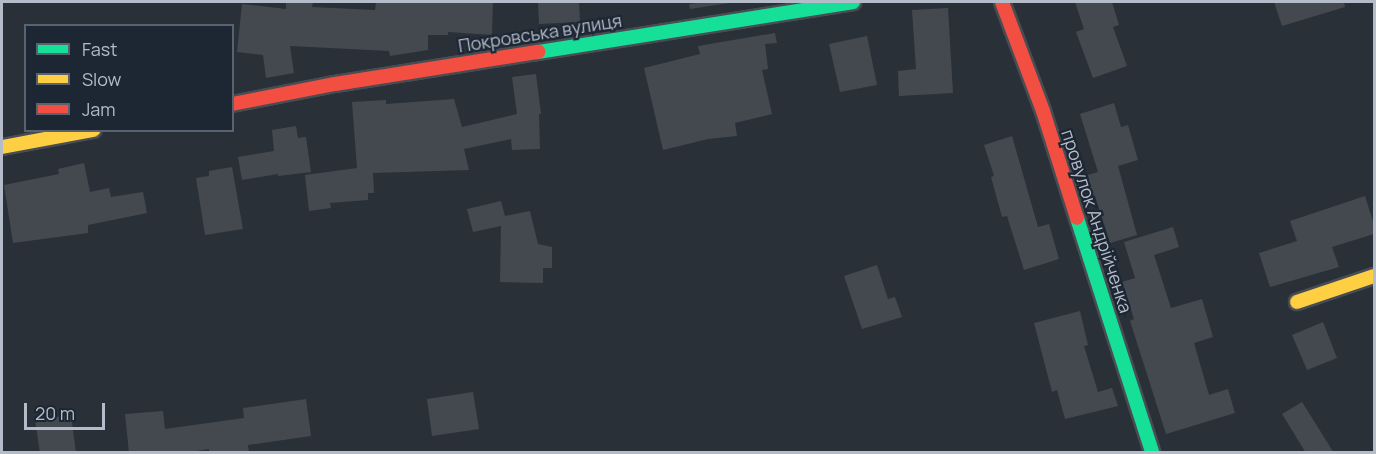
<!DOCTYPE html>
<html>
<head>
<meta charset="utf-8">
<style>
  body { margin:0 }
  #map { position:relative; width:1376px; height:454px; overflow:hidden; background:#2a3038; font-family:Manrope,sans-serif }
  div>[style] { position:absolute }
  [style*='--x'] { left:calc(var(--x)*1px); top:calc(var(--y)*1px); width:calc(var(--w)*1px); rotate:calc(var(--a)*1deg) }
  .building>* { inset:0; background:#444950 }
  .roads { filter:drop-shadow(2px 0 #484c53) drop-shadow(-2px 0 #484c53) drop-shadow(0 2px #484c53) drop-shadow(0 -2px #484c53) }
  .fast>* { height:14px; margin:-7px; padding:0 7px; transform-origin:7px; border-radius:7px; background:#16e098 }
  .slow>* { height:14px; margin:-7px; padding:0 7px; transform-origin:7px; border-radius:7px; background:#ffcf43 }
  .jam>* { height:14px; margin:-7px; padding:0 7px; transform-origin:7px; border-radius:7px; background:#f24e42 }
  span { translate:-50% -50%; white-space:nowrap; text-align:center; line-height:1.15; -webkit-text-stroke:4.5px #1d2633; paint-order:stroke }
  .street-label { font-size:18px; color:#b4bcc9 }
  .frame { position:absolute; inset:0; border:3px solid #b4bcc9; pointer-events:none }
  .legend { position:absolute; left:24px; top:24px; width:210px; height:108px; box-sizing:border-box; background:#1d2633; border:2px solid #59626f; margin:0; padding:8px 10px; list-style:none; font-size:18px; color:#b4bcc9 }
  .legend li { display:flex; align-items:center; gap:12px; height:30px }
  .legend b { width:30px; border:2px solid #59626f }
  .scale { position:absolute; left:24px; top:403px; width:81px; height:27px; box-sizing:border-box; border:3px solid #b4bcc9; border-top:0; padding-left:8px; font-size:18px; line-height:21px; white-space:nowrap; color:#b4bcc9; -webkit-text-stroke:4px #1d2633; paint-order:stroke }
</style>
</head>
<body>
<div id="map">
  <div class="building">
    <i style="clip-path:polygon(286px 2px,313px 2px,312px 7px,375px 10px,376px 2px,493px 2px,492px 35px,448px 32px,448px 35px,428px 35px,428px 50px,390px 56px,389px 51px,290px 46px,294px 73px,266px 78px,263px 55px,237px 52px,242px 4px,286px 9px)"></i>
    <i style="clip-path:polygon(538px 2px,579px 2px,580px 22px,539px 24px)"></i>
    <i style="clip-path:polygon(705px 2px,736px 2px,690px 9px,689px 4px)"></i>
    <i style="clip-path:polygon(1075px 2px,1112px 2px,1119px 25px,1113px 27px,1127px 66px,1093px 78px,1076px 32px,1084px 29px)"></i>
    <i style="clip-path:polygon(1274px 2px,1344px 2px,1345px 7px,1282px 26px)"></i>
    <i style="clip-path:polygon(948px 8px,953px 93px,899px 96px,898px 71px,916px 69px,912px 10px)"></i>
    <i style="clip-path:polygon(775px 33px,777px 43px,765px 44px,768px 69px,762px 70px,772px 114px,735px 123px,737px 136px,708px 139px,663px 150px,644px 68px,700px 54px,698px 46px)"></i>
    <i style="clip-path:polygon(867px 36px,877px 85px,840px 92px,829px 44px)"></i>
    <i style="clip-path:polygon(536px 74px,541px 114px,539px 114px,540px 149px,512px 150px,511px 139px,464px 149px,469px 170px,373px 173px,374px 193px,368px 193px,368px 200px,330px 203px,331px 208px,309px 211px,305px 175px,357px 168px,352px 102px,386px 100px,386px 104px,454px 99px,462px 127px,517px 114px,512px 77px)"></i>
    <i style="clip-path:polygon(1114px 103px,1121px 127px,1128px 125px,1138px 160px,1118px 166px,1137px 235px,1110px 243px,1095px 196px,1090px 197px,1084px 176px,1098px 172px,1080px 114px)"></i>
    <i style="clip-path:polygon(296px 126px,298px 138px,306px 137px,311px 172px,278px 176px,278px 174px,242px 180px,238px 157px,274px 151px,272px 130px)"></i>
    <i style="clip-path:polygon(1012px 136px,1038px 227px,1049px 224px,1059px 259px,1024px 270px,1007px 216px,1002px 217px,991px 177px,994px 176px,984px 145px)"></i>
    <i style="clip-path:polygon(84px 163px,90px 192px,109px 188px,111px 197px,143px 192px,147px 213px,88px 225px,88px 233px,13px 243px,4px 185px,59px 174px,58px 169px)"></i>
    <i style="clip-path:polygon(232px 167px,243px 229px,205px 235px,196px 178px,209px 176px,209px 171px)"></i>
    <i style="clip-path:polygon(1365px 196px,1374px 225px,1374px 234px,1332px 247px,1339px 267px,1270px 287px,1259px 253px,1297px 241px,1290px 221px)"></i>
    <i style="clip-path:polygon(501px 201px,505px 216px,530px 211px,538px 244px,552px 247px,552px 268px,543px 268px,543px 283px,500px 282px,501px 226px,473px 232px,467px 209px)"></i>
    <i style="clip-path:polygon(1173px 227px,1179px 247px,1154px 255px,1171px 308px,1202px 299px,1213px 337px,1194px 343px,1209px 395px,1228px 389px,1235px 413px,1166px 434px,1130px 321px,1134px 319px,1122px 282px,1135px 278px,1124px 242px)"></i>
    <i style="clip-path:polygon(877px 265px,888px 299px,895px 297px,902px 317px,862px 329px,844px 276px)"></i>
    <i style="clip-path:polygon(1080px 311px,1088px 345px,1084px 346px,1098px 392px,1112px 388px,1118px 406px,1065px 419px,1057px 390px,1052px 392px,1034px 323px)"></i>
    <i style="clip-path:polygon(1323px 322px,1337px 358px,1307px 370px,1292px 335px)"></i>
    <i style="clip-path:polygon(473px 392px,479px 429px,432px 436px,427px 399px)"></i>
    <i style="clip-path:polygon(306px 399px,311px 436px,248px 445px,249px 453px,209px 453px,209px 449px,184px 453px,129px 453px,125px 414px,163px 411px,165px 429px,244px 418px,243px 408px)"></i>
    <i style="clip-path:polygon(1302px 402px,1334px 453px,1306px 453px,1282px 414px)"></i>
    <i style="clip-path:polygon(71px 415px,76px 453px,40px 453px,35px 420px)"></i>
  </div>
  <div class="roads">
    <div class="fast">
      <i style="--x:538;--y:52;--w:319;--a:-9"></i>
      <i style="--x:1077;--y:218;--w:246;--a:72.2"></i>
    </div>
    <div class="slow">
      <i style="--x:2;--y:147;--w:93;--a:-10.6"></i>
      <i style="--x:1297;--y:302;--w:81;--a:-18.7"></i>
    </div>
    <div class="jam">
      <i style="--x:1002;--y:2;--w:116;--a:69.4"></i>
      <i style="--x:1043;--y:111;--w:112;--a:72.4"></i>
      <i style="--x:232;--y:104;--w:105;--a:-11"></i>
      <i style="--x:335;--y:84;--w:206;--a:-9"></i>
    </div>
  </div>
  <div class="street-label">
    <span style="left:540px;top:33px;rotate:-9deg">Покровська вулиця</span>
    <span style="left:1097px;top:221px;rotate:72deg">провулок Андрійченка</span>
  </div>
  <div class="frame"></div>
  <ul class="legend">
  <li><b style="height:8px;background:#16e098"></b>Fast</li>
  <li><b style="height:8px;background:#ffcf43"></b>Slow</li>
  <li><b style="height:8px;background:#f24e42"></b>Jam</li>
  </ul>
  <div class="scale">20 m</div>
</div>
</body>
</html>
